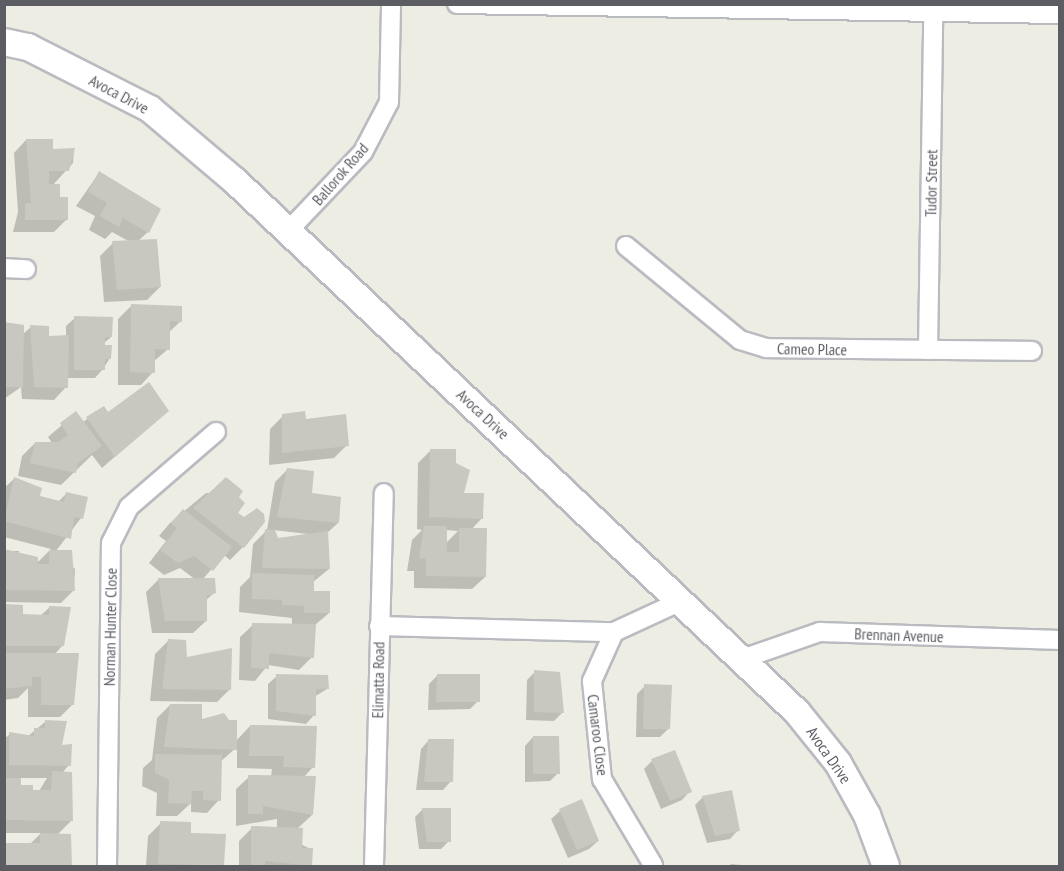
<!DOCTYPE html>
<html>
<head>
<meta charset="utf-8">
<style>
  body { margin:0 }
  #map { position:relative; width:1064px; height:871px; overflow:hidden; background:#eeede3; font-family:"PT Sans Narrow",sans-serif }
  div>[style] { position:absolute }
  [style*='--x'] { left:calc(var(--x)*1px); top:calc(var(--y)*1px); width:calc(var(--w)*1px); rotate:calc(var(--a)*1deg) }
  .shadow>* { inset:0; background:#0003 }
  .building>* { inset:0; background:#c8c7c0 }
  .roads { filter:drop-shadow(2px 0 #babbc1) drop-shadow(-2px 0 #babbc1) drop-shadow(0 2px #babbc1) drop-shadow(0 -2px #babbc1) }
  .street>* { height:18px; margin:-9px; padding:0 9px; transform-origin:9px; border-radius:9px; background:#fff }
  .secondary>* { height:26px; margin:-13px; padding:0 13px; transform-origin:13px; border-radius:13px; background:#fff }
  span { translate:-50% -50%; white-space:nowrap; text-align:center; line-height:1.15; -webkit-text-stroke:4.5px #fff; paint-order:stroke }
  .street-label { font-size:16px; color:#5b5d63 }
  .frame { position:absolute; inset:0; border:6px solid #5b5d63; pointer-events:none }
</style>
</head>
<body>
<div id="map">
  <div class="shadow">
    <i style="clip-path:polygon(26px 140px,51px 150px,74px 150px,73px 163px,52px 186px,67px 219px,54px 232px,13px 232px,18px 212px,14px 153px)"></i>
    <i style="clip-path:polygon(99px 173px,148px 232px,138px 241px,160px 287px,147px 300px,104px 302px,100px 256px,113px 243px,130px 242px,112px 232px,105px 239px,89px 230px,95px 216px,76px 206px)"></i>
    <i style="clip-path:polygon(131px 306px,181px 321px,168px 333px,168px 349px,153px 362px,153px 372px,141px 385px,118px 385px,118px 319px)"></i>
    <i style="clip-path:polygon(75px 318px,111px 337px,103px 344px,110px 358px,103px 369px,95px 378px,67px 378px,66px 387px,54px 400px,22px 399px,21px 387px,4px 399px,4px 325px,22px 335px,31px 327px,47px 337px,66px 337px,66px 326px)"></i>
    <i style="clip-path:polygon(103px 408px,108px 414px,167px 411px,102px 468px,92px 455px,61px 485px,18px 476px,22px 456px,35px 443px,52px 443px,48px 437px,76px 413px,83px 422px)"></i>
    <i style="clip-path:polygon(283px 416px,304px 420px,347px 445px,334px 458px,269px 465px,270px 429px)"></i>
    <i style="clip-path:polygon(evenodd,431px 450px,454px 464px,462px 494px,482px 518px,471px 530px,485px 577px,472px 589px,414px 588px,414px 571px,407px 571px,412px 540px,422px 530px,417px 529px,418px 463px,431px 450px,446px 530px,458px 531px,446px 543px,446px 530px)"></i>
    <i style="clip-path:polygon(evenodd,288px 469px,338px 523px,326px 534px,329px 569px,313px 582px,313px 593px,329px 613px,315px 625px,312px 657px,299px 670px,268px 665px,255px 681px,239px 680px,240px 637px,253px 625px,292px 625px,292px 618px,239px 612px,240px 587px,250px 577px,253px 544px,267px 530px,275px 482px,288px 469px,273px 530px,308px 534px,277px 539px,273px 530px)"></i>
    <i style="clip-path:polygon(14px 479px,38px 497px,58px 502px,66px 494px,81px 518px,56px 551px,75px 569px,74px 590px,61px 603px,4px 602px,4px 551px,19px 551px,19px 559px,36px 564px,51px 549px,4px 537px,4px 488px)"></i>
    <i style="clip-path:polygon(206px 493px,236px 497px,243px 547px,230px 560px,224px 555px,202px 580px,214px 593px,205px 601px,206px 621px,193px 633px,152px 633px,146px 592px,158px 580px,196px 580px,180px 568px,164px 575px,149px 563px,166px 541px,159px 536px,170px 523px)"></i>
    <i style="clip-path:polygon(4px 606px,21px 616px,40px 616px,49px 608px,63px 645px,54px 655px,73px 704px,60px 717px,28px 717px,28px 688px,18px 698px,4px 700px)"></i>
    <i style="clip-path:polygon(168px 641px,185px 659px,230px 649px,230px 689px,217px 702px,150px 701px,155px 654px)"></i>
    <i style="clip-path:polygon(535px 672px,562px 713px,554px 721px,526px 720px,527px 680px)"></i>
    <i style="clip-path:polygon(277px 676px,327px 689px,314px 697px,314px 715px,306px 724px,268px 719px,268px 684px)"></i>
    <i style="clip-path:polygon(437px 676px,478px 701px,470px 709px,428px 710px,429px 684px)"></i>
    <i style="clip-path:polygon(645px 686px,668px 729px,660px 737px,636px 737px,637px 694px)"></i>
    <i style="clip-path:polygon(170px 705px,236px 741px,250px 726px,313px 767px,303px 778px,312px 815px,297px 829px,300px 844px,311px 849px,309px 866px,239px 866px,239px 841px,252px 828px,277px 828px,277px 819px,236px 826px,236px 789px,249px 777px,271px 777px,272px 769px,237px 768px,237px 747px,220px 762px,219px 800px,207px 813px,191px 812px,191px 803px,177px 816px,156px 816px,157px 793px,142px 786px,143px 768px,152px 760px,157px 718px)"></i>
    <i style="clip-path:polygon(evenodd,45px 722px,69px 765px,62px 773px,71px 821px,57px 835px,70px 835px,70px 866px,4px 866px,5px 845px,30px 844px,41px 833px,4px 833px,4px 739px,10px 734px,27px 737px,45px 722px,20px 778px,47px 778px,39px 791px,32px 791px,20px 786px,20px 778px)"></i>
    <i style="clip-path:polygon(533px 737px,558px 773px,550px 781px,525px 782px,525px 746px)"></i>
    <i style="clip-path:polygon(429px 740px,451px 781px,443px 790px,416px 790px,421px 749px)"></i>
    <i style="clip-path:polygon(652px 761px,690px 791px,682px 800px,661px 809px,644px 769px)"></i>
    <i style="clip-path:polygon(703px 797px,738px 830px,730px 839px,707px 843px,695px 805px)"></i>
    <i style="clip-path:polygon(423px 809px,449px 841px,441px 849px,419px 849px,415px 817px)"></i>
    <i style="clip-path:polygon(560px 811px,598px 841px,589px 849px,568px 858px,551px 819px)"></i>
    <i style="clip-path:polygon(161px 823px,190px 835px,223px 864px,146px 866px,148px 836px)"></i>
    <i style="clip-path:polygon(731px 864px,751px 866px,729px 866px)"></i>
  </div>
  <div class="building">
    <i style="clip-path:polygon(26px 139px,53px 139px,53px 149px,75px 148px,69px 171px,49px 171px,49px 184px,60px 184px,60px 197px,68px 197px,68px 220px,25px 220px,25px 203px,31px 203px)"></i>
    <i style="clip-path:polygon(99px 171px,161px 209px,149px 233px,123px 218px,119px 227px,100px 216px,107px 203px,88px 192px)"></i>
    <i style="clip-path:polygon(157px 239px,161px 287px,117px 290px,112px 241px)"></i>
    <i style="clip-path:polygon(131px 304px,182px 306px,182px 322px,170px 321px,170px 350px,155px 349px,155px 373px,130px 372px)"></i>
    <i style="clip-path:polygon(74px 316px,113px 317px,112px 337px,105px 337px,105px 345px,112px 345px,111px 359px,105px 359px,105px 370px,74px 370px)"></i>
    <i style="clip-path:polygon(4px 322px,24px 325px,23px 387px,4px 387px)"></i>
    <i style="clip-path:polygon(30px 325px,49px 326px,49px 336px,69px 335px,68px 388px,34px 387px)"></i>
    <i style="clip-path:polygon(149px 382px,169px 411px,115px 457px,86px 417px,104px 406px,108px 412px)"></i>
    <i style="clip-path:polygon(76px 411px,102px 446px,78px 463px,76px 473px,30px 463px,35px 442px,58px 442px,68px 435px,60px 423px)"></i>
    <i style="clip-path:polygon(305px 411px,306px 419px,346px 414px,349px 446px,282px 453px,282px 414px)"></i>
    <i style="clip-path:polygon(430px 449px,456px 449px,456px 463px,470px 470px,464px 493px,484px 493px,483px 519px,429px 517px)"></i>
    <i style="clip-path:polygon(287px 468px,314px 471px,312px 493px,341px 497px,339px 523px,277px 517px)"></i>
    <i style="clip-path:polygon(14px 477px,42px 488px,40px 496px,64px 502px,66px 492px,88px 497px,83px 519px,74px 517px,71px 539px,4px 521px)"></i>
    <i style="clip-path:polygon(226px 477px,243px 491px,239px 497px,245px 503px,238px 513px,244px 517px,257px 508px,264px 514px,265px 522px,244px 548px,193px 508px)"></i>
    <i style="clip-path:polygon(183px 509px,232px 547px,213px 571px,194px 556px,178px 563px,160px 550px,177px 528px,171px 523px)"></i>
    <i style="clip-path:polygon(424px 526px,447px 526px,447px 552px,459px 552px,459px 528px,487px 528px,486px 577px,426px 576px,426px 559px,419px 558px)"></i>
    <i style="clip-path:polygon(265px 529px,275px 530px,278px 538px,328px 531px,330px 569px,262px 568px)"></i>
    <i style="clip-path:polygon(4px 549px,38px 557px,38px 564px,49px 564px,49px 550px,72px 550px,75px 591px,4px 590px)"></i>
    <i style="clip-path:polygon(252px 573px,314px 575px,314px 591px,330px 591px,330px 613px,304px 613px,304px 606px,282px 605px,282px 600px,252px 599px)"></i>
    <i style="clip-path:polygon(158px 578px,215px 578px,216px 593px,207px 596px,207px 621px,165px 621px)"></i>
    <i style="clip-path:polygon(4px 604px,23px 605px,23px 614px,49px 615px,49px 606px,71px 607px,64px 646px,4px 646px)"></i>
    <i style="clip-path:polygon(252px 623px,316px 624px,314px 658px,269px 653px,269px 669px,251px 668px)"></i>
    <i style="clip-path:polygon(168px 639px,186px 640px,187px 657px,232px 648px,231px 690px,162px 689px)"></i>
    <i style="clip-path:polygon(4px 653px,79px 653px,74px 705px,41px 705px,41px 677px,32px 677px,32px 686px,4px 689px)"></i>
    <i style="clip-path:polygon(534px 670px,560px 672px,564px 713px,534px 712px)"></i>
    <i style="clip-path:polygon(276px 674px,328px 675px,329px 689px,316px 689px,316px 716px,276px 711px)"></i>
    <i style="clip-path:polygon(437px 674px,480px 674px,480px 702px,436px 702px)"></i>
    <i style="clip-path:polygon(644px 684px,672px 685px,670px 729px,643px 729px)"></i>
    <i style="clip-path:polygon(170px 704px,202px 704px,202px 719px,224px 713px,229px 720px,237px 720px,237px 750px,164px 747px)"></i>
    <i style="clip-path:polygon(45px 720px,67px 721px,62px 745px,72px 744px,71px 766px,9px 765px,9px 732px,34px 736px,34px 728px,45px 728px)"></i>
    <i style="clip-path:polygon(250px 725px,317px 726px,315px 768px,283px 767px,284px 756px,249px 756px)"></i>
    <i style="clip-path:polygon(533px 736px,559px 736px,560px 774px,533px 774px)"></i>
    <i style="clip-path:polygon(428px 739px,454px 739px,453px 782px,424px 782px)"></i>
    <i style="clip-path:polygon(675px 750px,692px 792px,670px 801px,651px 759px)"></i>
    <i style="clip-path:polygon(155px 754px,222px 755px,221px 801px,203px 800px,203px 791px,192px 791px,191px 804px,168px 803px,169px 780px,155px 773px)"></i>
    <i style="clip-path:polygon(52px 771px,72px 772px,73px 821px,4px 820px,4px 778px,21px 778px,21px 785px,33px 785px,33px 790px,51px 790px)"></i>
    <i style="clip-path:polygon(248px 775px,316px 776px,313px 815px,263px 806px,263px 814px,248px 814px)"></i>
    <i style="clip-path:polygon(732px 790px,740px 831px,715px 836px,702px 796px)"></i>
    <i style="clip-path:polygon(582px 799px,599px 841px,577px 850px,559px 809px)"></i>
    <i style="clip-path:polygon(422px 808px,451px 808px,451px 842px,427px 842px)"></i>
    <i style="clip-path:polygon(160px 821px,191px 822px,191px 833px,226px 834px,224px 865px,158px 864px)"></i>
    <i style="clip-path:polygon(251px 826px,303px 828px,302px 848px,313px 848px,312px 866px,265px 861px,265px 866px,251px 866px)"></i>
    <i style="clip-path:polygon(40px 833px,71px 834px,72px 866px,5px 866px,4px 843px,40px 843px)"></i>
  </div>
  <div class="roads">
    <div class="street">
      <i style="--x:457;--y:4;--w:603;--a:0.95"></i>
      <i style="--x:288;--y:231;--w:109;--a:-46.5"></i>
      <i style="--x:363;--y:152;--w:56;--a:-62.5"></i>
      <i style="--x:389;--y:102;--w:98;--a:-88.8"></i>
      <i style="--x:626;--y:246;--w:148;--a:39.5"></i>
      <i style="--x:740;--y:340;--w:27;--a:17"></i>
      <i style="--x:766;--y:348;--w:266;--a:0.6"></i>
      <i style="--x:4;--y:268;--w:22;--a:3"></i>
      <i style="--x:928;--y:350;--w:334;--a:-89.1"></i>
      <i style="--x:379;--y:626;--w:235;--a:1.5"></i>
      <i style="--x:614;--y:632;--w:74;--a:-24.8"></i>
      <i style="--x:614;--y:632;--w:54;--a:114.2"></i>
      <i style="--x:592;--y:681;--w:99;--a:84.2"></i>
      <i style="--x:602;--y:779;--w:100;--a:59.3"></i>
      <i style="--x:742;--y:659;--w:83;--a:-19.1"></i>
      <i style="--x:820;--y:632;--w:240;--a:1.9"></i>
      <i style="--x:107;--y:866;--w:323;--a:-89.3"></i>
      <i style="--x:111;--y:543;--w:40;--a:-63.4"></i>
      <i style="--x:129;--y:507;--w:115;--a:-40.8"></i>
      <i style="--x:374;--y:866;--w:373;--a:-88.5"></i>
    </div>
    <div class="secondary">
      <i style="--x:4;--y:42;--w:25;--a:12"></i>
      <i style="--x:28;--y:47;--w:137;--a:26.9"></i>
      <i style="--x:150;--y:109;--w:111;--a:40.3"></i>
      <i style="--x:235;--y:181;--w:773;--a:43.38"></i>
      <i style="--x:797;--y:712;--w:65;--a:51.2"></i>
      <i style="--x:838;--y:763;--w:60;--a:60.9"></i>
      <i style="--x:867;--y:815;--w:54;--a:69.6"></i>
    </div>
  </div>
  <div class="street-label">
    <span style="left:119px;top:94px;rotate:28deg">Avoca Drive</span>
    <span style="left:340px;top:174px;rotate:-49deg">Ballorok Road</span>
    <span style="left:931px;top:183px;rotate:-89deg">Tudor Street</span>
    <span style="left:812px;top:349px;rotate:1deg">Cameo Place</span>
    <span style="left:483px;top:414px;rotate:43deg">Avoca Drive</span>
    <span style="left:110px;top:627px;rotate:-89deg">Norman Hunter Close</span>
    <span style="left:899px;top:635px;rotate:2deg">Brennan Avenue</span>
    <span style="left:378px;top:680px;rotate:-89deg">Elimatta Road</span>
    <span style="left:598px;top:735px;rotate:83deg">Camaroo Close</span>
    <span style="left:829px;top:755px;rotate:55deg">Avoca Drive</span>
  </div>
  <div class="frame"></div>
</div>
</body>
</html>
